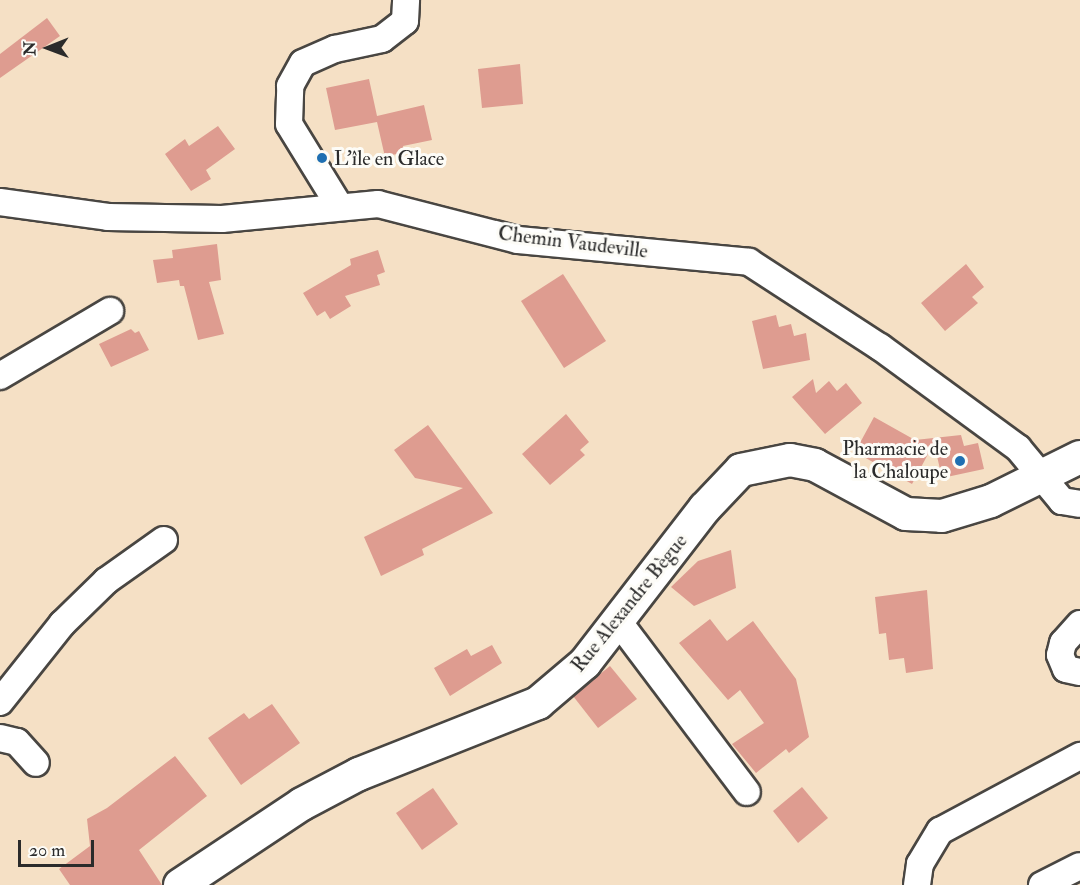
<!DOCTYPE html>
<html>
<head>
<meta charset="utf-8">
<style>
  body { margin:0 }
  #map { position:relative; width:1080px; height:885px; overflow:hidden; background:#f5e0c5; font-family:"IM FELL Double Pica",serif }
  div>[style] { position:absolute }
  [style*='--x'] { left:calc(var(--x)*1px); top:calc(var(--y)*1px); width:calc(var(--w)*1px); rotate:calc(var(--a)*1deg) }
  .building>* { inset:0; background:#de9c90 }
  .roads { filter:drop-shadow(2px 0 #494642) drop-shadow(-2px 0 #494642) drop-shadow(0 2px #494642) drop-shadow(0 -2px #494642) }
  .minor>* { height:26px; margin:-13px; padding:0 13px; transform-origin:13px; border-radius:13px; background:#fff }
  .major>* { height:32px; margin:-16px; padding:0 16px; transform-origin:16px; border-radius:16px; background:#fff }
  .dots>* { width:16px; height:16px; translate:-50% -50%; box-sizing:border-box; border:3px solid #fdfcf7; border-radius:50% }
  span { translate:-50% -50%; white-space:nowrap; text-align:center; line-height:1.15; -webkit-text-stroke:6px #fdfcf7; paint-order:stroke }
  .poi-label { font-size:20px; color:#2b2b2b }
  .left { translate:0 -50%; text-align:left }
  .right { translate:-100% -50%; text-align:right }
  .street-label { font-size:20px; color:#2b2b2b }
  .north { position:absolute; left:18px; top:18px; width:60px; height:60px; -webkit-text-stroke:4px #fdfcf7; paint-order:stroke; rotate:269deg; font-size:16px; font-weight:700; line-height:24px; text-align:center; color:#2b2b2b }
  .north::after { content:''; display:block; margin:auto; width:21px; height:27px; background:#2b2b2b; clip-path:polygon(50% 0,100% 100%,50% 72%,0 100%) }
  .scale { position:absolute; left:18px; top:840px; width:76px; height:27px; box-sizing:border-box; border:3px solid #2b2b2b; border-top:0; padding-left:8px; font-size:18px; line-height:21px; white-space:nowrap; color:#2b2b2b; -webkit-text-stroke:4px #fdfcf7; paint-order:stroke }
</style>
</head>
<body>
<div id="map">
  <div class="building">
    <i style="clip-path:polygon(47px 18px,60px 36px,0 78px,0 54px)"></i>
    <i style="clip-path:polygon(520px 64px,523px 104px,482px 108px,478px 69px)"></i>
    <i style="clip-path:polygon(369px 79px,377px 116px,424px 105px,432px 140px,403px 146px,404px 152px,385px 157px,377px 122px,335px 130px,326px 88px)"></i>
    <i style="clip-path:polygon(218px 126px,235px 149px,206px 170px,211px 179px,191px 191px,165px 154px,185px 139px,189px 146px)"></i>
    <i style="clip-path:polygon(217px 244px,221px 280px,209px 282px,224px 334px,198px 340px,184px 286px,180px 286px,179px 280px,157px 283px,153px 260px,173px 258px,172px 250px)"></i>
    <i style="clip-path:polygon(378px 250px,385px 272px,377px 275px,380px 285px,345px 296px,351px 306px,330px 319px,325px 311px,317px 316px,303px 293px,351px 265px,350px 259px)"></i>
    <i style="clip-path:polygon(966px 264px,984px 287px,972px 297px,978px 303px,945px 331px,921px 303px)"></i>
    <i style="clip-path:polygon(563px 274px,606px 341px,564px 368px,521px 301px)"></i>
    <i style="clip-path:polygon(776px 315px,779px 327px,791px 324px,794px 336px,806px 333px,810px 360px,763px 369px,752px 321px)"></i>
    <i style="clip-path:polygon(131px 329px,135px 333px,139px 331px,149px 350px,111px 367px,99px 344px)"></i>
    <i style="clip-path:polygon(813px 379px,816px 393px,829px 381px,837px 391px,846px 383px,862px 403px,825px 434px,792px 397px)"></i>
    <i style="clip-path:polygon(566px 414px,589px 442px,580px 450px,585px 455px,550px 485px,522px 454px)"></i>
    <i style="clip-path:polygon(874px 417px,915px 440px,961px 435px,964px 446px,978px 443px,984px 469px,942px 478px,934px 443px,912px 484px,855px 452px)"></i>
    <i style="clip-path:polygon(428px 425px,493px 513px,422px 549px,424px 555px,381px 576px,364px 537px,463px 488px,415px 478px,394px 450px)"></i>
    <i style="clip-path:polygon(731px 550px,736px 588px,694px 606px,671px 587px,698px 561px)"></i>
    <i style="clip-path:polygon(927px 590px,933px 669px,906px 673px,904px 658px,889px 660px,886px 633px,879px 634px,875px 597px)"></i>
    <i style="clip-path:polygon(710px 619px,727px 641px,753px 621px,796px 679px,809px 737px,789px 753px,786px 749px,756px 773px,732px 744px,764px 723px,740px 690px,728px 700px,679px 643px)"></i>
    <i style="clip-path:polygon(492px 645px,502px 663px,450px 696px,434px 668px,467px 649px,471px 656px)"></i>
    <i style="clip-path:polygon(610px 666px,637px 699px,598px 728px,573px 696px)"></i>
    <i style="clip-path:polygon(272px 704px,300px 743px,241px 785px,208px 738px,244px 713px,249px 719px)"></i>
    <i style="clip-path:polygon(175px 756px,207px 796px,139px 850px,162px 885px,70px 885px,59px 869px,90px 846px,87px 819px,107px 808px)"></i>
    <i style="clip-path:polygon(802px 787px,828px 818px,798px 843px,773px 811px)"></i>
    <i style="clip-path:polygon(433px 788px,458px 824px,422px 850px,396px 813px)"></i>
  </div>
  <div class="roads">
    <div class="minor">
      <i style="--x:0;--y:202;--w:109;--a:7.9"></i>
      <i style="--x:108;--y:217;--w:114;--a:1"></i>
      <i style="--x:222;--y:219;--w:157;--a:-5.5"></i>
      <i style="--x:378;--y:204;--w:145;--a:14.4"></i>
      <i style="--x:518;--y:240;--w:232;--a:5.4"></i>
      <i style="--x:749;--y:262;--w:156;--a:33"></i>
      <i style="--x:880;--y:347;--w:171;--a:36.2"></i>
      <i style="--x:1018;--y:448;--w:69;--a:50.3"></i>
      <i style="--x:1062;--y:501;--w:18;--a:9"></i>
      <i style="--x:340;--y:207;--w:97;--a:-121.6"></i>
      <i style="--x:289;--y:124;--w:38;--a:-88"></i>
      <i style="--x:290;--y:86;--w:26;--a:-61"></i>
      <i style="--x:303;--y:63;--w:35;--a:-24"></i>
      <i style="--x:335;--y:49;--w:48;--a:-12"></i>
      <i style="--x:382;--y:39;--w:29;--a:-38"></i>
      <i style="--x:405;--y:21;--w:21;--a:-87"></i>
      <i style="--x:0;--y:376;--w:128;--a:-30.6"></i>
      <i style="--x:618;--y:621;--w:214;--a:53"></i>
      <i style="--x:1080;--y:624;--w:25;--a:132"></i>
      <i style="--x:1063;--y:643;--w:12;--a:104"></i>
      <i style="--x:1060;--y:655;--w:15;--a:67"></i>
      <i style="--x:1066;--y:669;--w:14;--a:12"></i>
      <i style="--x:0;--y:702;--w:100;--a:-51.5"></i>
      <i style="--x:62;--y:624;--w:62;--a:-44.3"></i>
      <i style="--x:106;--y:581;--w:71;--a:-35.3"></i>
      <i style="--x:0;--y:738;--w:17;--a:13"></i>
      <i style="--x:17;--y:742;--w:28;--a:48"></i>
      <i style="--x:917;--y:885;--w:21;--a:-82"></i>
      <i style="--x:920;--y:864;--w:39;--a:-59"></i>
      <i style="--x:940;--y:831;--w:159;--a:-28.2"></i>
      <i style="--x:1042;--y:885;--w:42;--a:-26.6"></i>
    </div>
    <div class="major">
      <i style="--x:180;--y:885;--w:146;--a:-33.6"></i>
      <i style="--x:302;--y:804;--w:64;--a:-27.8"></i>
      <i style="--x:359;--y:774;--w:193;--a:-21.6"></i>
      <i style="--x:538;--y:703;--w:62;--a:-40.4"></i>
      <i style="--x:585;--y:663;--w:196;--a:-52.3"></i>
      <i style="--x:705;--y:508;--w:52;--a:-46.5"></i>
      <i style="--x:741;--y:470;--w:50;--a:-11.5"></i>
      <i style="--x:790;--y:460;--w:25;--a:11"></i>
      <i style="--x:815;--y:465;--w:103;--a:28.3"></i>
      <i style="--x:906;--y:514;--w:36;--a:3"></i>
      <i style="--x:942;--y:516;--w:51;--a:-17"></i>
      <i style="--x:991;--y:501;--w:99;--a:-26.3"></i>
    </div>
  </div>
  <div class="dots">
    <i style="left:322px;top:158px;background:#1f6fb2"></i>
    <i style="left:960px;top:461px;background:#1f6fb2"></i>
  </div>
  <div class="poi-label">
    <span class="left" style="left:334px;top:158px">L'île en Glace</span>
    <span class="right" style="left:948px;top:460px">Pharmacie de<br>la Chaloupe</span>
  </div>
  <div class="street-label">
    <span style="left:573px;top:242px;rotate:7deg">Chemin Vaudeville</span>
    <span style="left:629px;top:603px;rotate:-51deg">Rue Alexandre Bègue</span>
  </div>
  <div class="north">N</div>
  <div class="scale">20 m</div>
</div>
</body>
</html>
